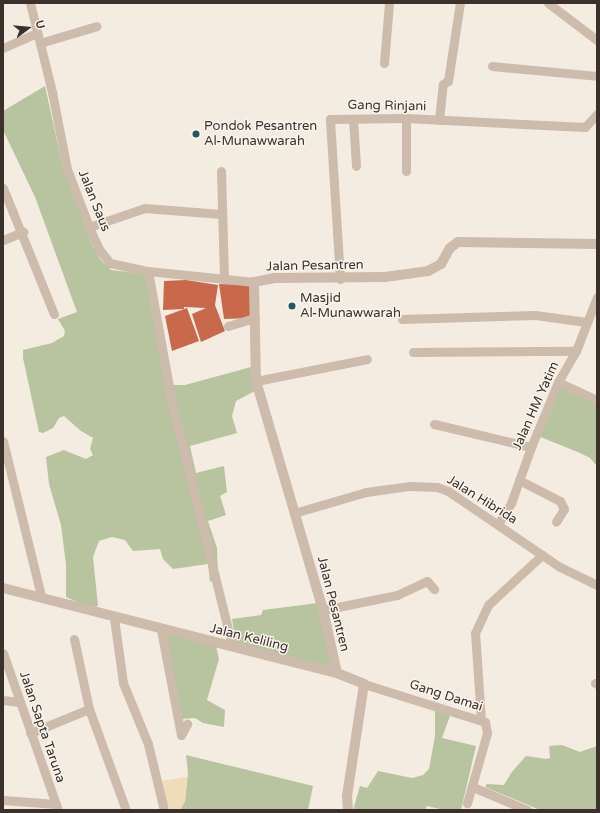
<!DOCTYPE html>
<html>
<head>
<meta charset="utf-8">
<style>
  body { margin:0 }
  #map { position:relative; width:600px; height:813px; overflow:hidden; background:#f4ebe1; font-family:"Varela Round",sans-serif }
  div>[style] { position:absolute }
  [style*='--x'] { left:calc(var(--x)*1px); top:calc(var(--y)*1px); width:calc(var(--w)*1px); rotate:calc(var(--a)*1deg) }
  .green>* { inset:0; background:#b8c4a0 }
  .sand>* { inset:0; background:#efdcb8 }
  .building>* { inset:0; background:#c8694b }
  .minor>* { height:9px; margin:-4.5px; padding:0 4.5px; transform-origin:4.5px; border-radius:4.5px; background:#cdbbac }
  .tertiary>* { height:10px; margin:-5px; padding:0 5px; transform-origin:5px; border-radius:5px; background:#cdbbac }
  .dots>* { width:11px; height:11px; translate:-50% -50%; box-sizing:border-box; border:2px solid #fbf5ee; border-radius:50% }
  span { translate:-50% -50%; white-space:nowrap; text-align:center; line-height:1.15; -webkit-text-stroke:3px #fbf5ee; paint-order:stroke }
  .street-label { font-size:13px; color:#3b302b }
  .poi-label { font-size:13px; color:#3b302b }
  .left { translate:0 -50%; text-align:left }
  .frame { position:absolute; inset:0; border:4px solid #3b302b; pointer-events:none }
  .north { position:absolute; left:8px; top:8px; width:40px; height:40px; -webkit-text-stroke:3px #fbf5ee; paint-order:stroke; rotate:74deg; font-size:11px; font-weight:700; line-height:16px; text-align:center; color:#3b302b }
  .north::after { content:''; display:block; margin:auto; width:14px; height:18px; background:#3b302b; clip-path:polygon(50% 0,100% 100%,50% 72%,0 100%) }
</style>
</head>
<body>
<div id="map">
  <div class="green">
    <i style="clip-path:polygon(45px 86px,63px 168px,93px 247px,101px 260px,111px 270px,146px 274px,166px 385px,185px 385px,251px 367px,255px 391px,236px 401px,232px 416px,237px 433px,190px 446px,196px 473px,224px 466px,227px 492px,220px 496px,226px 515px,208px 521px,217px 548px,218px 577px,210px 582px,208px 564px,173px 569px,163px 559px,160px 549px,133px 551px,125px 540px,112px 537px,99px 541px,93px 557px,98px 606px,88px 607px,66px 597px,66px 565px,61px 525px,49px 484px,46px 457px,64px 450px,86px 459px,93px 455px,90px 449px,93px 438px,81px 431px,64px 416px,59px 418px,53px 428px,43px 433px,39px 432px,23px 358px,23px 350px,52px 343px,64px 336px,65px 331px,58px 319px,77px 312px,35px 197px,3px 130px,3px 111px)"></i>
    <i style="clip-path:polygon(559px 386px,597px 403px,597px 466px,590px 458px,580px 453px,538px 436px)"></i>
    <i style="clip-path:polygon(318px 603px,332px 666px,326px 667px,236px 644px,232px 619px,261px 615px,263px 610px)"></i>
    <i style="clip-path:polygon(164px 632px,216px 646px,219px 659px,207px 700px,225px 710px,224px 727px,203px 723px,195px 718px,182px 719px)"></i>
    <i style="clip-path:polygon(435px 707px,451px 713px,442px 738px,476px 746px,461px 810px,444px 810px,427px 806px,425px 810px,353px 810px,360px 786px,367px 788px,378px 771px,412px 778px,423px 775px,429px 769px,435px 736px)"></i>
    <i style="clip-path:polygon(562px 745px,580px 752px,597px 746px,597px 810px,540px 810px,485px 787px,487px 784px,504px 785px,511px 773px,526px 756px,546px 759px,550px 758px,549px 746px)"></i>
    <i style="clip-path:polygon(186px 755px,313px 786px,308px 810px,180px 810px,185px 801px,188px 773px)"></i>
  </div>
  <div class="sand">
    <i style="clip-path:polygon(187px 777px,185px 801px,180px 810px,168px 810px,160px 781px)"></i>
  </div>
  <div class="building">
    <i style="clip-path:polygon(186px 280px,218px 285px,215px 305px,225px 331px,201px 342px,192px 314px,206px 308px,184px 307px,184px 309px,163px 310px,164px 281px)"></i>
    <i style="clip-path:polygon(219px 284px,251px 285px,252px 318px,224px 319px)"></i>
    <i style="clip-path:polygon(187px 308px,199px 341px,172px 351px,165px 316px)"></i>
  </div>
  <div class="minor">
    <i style="--x:30;--y:3;--w:92;--a:76.1"></i>
    <i style="--x:52;--y:92;--w:78;--a:79"></i>
    <i style="--x:67;--y:169;--w:62;--a:69.2"></i>
    <i style="--x:89;--y:227;--w:24;--a:66"></i>
    <i style="--x:99;--y:249;--w:18;--a:52"></i>
    <i style="--x:110;--y:263;--w:39;--a:12"></i>
    <i style="--x:148;--y:271;--w:107;--a:5.9"></i>
    <i style="--x:548;--y:3;--w:61;--a:37.1"></i>
    <i style="--x:40;--y:43;--w:59;--a:-16.6"></i>
    <i style="--x:3;--y:48;--w:37;--a:-24"></i>
    <i style="--x:384;--y:63;--w:60;--a:-85.2"></i>
    <i style="--x:492;--y:66;--w:105;--a:5.4"></i>
    <i style="--x:353;--y:119;--w:47;--a:86.3"></i>
    <i style="--x:439;--y:120;--w:36;--a:-84"></i>
    <i style="--x:443;--y:84;--w:6;--a:-31"></i>
    <i style="--x:448;--y:81;--w:79;--a:-81.3"></i>
    <i style="--x:221;--y:171;--w:108;--a:88.4"></i>
    <i style="--x:406;--y:171;--w:53;--a:-90"></i>
    <i style="--x:3;--y:188;--w:136;--a:68"></i>
    <i style="--x:89;--y:227;--w:59;--a:-18.7"></i>
    <i style="--x:145;--y:208;--w:76;--a:4.5"></i>
    <i style="--x:3;--y:240;--w:22;--a:-22"></i>
    <i style="--x:148;--y:271;--w:134;--a:79.7"></i>
    <i style="--x:172;--y:403;--w:250;--a:76.1"></i>
    <i style="--x:340;--y:279;--w:160;--a:-93.6"></i>
    <i style="--x:330;--y:119;--w:76;--a:-0.8"></i>
    <i style="--x:406;--y:118;--w:179;--a:2.9"></i>
    <i style="--x:585;--y:127;--w:18;--a:-47"></i>
    <i style="--x:402;--y:319;--w:133;--a:-1.7"></i>
    <i style="--x:535;--y:315;--w:52;--a:7.7"></i>
    <i style="--x:228;--y:326;--w:28;--a:-17"></i>
    <i style="--x:413;--y:352;--w:163;--a:-0.4"></i>
    <i style="--x:256;--y:381;--w:113;--a:-11.2"></i>
    <i style="--x:558;--y:382;--w:43;--a:24.8"></i>
    <i style="--x:434;--y:424;--w:100;--a:13.3"></i>
    <i style="--x:3;--y:441;--w:160;--a:76.2"></i>
    <i style="--x:519;--y:480;--w:46;--a:27.1"></i>
    <i style="--x:560;--y:501;--w:9;--a:63"></i>
    <i style="--x:564;--y:509;--w:15;--a:122"></i>
    <i style="--x:294;--y:513;--w:75;--a:-16.3"></i>
    <i style="--x:366;--y:492;--w:43;--a:-7.9"></i>
    <i style="--x:409;--y:486;--w:28;--a:2"></i>
    <i style="--x:437;--y:487;--w:12;--a:20"></i>
    <i style="--x:448;--y:491;--w:135;--a:34.2"></i>
    <i style="--x:560;--y:567;--w:41;--a:25.9"></i>
    <i style="--x:498;--y:524;--w:25;--a:-58"></i>
    <i style="--x:511;--y:503;--w:59;--a:-70.3"></i>
    <i style="--x:531;--y:447;--w:70;--a:-67.4"></i>
    <i style="--x:558;--y:382;--w:36;--a:-60"></i>
    <i style="--x:576;--y:351;--w:58;--a:-68.7"></i>
    <i style="--x:323;--y:610;--w:76;--a:-11.5"></i>
    <i style="--x:397;--y:595;--w:33;--a:-25"></i>
    <i style="--x:427;--y:581;--w:11;--a:49"></i>
    <i style="--x:114;--y:618;--w:66;--a:82.1"></i>
    <i style="--x:123;--y:683;--w:66;--a:67.7"></i>
    <i style="--x:148;--y:744;--w:68;--a:76.4"></i>
    <i style="--x:161;--y:630;--w:107;--a:79.2"></i>
    <i style="--x:74;--y:639;--w:72;--a:77.9"></i>
    <i style="--x:89;--y:709;--w:108;--a:69.9"></i>
    <i style="--x:3;--y:653;--w:166;--a:70.7"></i>
    <i style="--x:595;--y:683;--w:2;--a:27"></i>
    <i style="--x:364;--y:684;--w:127;--a:17.4"></i>
    <i style="--x:485;--y:722;--w:11;--a:80"></i>
    <i style="--x:487;--y:733;--w:73;--a:105.9"></i>
    <i style="--x:3;--y:700;--w:16;--a:7"></i>
    <i style="--x:481;--y:720;--w:87;--a:-93.9"></i>
    <i style="--x:475;--y:633;--w:31;--a:-65"></i>
    <i style="--x:488;--y:605;--w:74;--a:-42.8"></i>
    <i style="--x:30;--y:733;--w:64;--a:-22.1"></i>
    <i style="--x:181;--y:735;--w:13;--a:-61"></i>
    <i style="--x:473;--y:787;--w:59;--a:23.1"></i>
    <i style="--x:3;--y:800;--w:53;--a:4.3"></i>
  </div>
  <div class="tertiary">
    <i style="--x:3;--y:588;--w:345;--a:14.3"></i>
    <i style="--x:337;--y:673;--w:29;--a:22"></i>
    <i style="--x:364;--y:684;--w:113;--a:98.6"></i>
    <i style="--x:347;--y:796;--w:14;--a:86"></i>
    <i style="--x:337;--y:673;--w:65;--a:-102.5"></i>
    <i style="--x:323;--y:610;--w:239;--a:-106.3"></i>
    <i style="--x:256;--y:381;--w:99;--a:-91.2"></i>
    <i style="--x:254;--y:282;--w:21;--a:-11"></i>
    <i style="--x:275;--y:278;--w:110;--a:-0.5"></i>
    <i style="--x:385;--y:277;--w:43;--a:-7.9"></i>
    <i style="--x:428;--y:271;--w:15;--a:-28"></i>
    <i style="--x:441;--y:264;--w:18;--a:-61"></i>
    <i style="--x:450;--y:248;--w:10;--a:-37"></i>
    <i style="--x:458;--y:242;--w:139;--a:0.8"></i>
  </div>
  <div class="dots">
    <i style="left:196px;top:134px;background:#1f5a5e"></i>
    <i style="left:292px;top:306px;background:#1f5a5e"></i>
  </div>
  <div class="street-label">
    <span style="left:387px;top:106px;rotate:1deg">Gang Rinjani</span>
    <span style="left:94px;top:201px;rotate:68deg">Jalan Saus</span>
    <span style="left:315px;top:266px;rotate:-1deg">Jalan Pesantren</span>
    <span style="left:536px;top:406px;rotate:-66deg">Jalan HM Yatim</span>
    <span style="left:482px;top:500px;rotate:32deg">Jalan Hibrida</span>
    <span style="left:333px;top:604px;rotate:76deg">Jalan Pesantren</span>
    <span style="left:249px;top:638px;rotate:14deg">Jalan Keliling</span>
    <span style="left:446px;top:696px;rotate:18deg">Gang Damai</span>
    <span style="left:42px;top:727px;rotate:71deg">Jalan Sapta Taruna</span>
  </div>
  <div class="poi-label">
    <span class="left" style="left:204px;top:134px">Pondok Pesantren<br>Al-Munawwarah</span>
    <span class="left" style="left:300px;top:306px">Masjid<br>Al-Munawwarah</span>
  </div>
  <div class="frame"></div>
  <div class="north">U</div>
</div>
</body>
</html>
